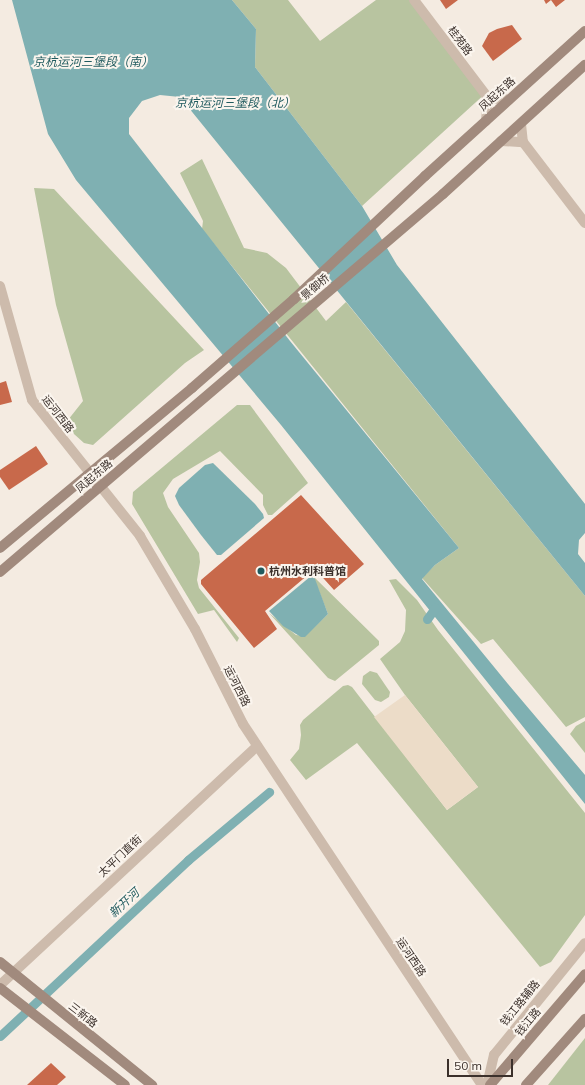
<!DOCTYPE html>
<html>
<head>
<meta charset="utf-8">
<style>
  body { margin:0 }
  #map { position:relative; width:585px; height:1085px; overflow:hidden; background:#f4ebe1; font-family:Mulish,"Noto Sans SC",sans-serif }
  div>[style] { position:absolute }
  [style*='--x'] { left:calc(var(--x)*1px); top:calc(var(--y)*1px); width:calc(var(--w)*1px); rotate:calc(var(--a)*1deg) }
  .green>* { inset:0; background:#b8c4a0 }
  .plaza>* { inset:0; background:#ecdcc8 }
  .water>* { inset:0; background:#7fb0b2 }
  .canal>* { height:9px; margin:-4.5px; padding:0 4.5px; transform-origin:4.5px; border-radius:4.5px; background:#7fb0b2 }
  .building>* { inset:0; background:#c8694b }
  .minor>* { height:10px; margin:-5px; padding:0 5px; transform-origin:5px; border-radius:5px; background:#cdbbac }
  .secondary>* { height:10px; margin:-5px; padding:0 5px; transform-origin:5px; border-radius:5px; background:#a18a7d }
  .dots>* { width:11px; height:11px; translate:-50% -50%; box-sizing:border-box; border:2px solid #fbf5ee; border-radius:50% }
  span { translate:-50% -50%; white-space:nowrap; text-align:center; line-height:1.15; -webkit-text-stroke:4px #fbf5ee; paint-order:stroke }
  .street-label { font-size:11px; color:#3b302b }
  .poi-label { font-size:11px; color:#3b302b; font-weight:700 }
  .left { translate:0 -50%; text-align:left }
  .water-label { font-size:12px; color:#1f5a5e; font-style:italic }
  .scale { position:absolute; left:447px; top:1059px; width:66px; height:18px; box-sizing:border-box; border:2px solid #3b302b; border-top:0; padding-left:5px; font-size:12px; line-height:14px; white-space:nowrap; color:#3b302b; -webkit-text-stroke:3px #fbf5ee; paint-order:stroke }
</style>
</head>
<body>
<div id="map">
  <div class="green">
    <i style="clip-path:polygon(232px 0,288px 0,320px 41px,376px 0,415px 0,487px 92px,362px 206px,255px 67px,256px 29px)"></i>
    <i style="clip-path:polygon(202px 159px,244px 248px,267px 253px,286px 268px,326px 321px,346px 302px,585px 596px,585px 717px,566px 727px,493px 639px,481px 644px,422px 578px,435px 565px,459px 548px,202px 229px,203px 221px,180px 173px)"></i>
    <i style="clip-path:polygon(34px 188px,54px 189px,204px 350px,185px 363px,93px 445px,84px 443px,64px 425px,83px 401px,56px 305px)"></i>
    <i style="clip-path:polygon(237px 405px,250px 405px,308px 483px,272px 515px,268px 515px,263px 505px,263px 495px,220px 451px,173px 479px,163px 493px,168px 507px,199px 553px,200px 562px,197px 580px,199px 588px,239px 638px,237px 642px,214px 610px,198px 614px,132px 504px,133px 492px)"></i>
    <i style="clip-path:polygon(313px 576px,379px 641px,379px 645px,335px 681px,328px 678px,269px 613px,296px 635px,305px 636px,328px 614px)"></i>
    <i style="clip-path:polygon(396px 579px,417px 600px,438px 630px,585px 813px,585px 915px,551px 962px,540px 967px,357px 743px,306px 780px,290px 760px,299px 749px,301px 735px,300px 725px,303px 720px,343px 686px,348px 685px,352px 687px,447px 810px,478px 787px,405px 695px,380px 659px,400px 642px,405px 631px,406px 610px,389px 580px)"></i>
    <i style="clip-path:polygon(370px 671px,377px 673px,390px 692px,389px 697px,381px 702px,375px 700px,362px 684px,363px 676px)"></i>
    <i style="clip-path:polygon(585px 721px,585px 753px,570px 734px,576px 726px)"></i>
    <i style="clip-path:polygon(585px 1038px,585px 1085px,548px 1085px)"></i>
  </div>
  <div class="plaza">
    <i style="clip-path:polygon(405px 695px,478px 787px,447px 810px,374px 717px)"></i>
  </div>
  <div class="water">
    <i style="clip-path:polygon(12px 0,232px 0,256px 29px,255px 67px,362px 206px,397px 265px,585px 504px,585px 533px,579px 540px,578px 554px,585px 563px,585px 596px,180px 97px,160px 95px,142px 101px,129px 118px,129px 134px,290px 341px,459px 548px,435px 565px,422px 579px,508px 684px,585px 775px,585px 804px,281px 425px,76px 180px,48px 134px)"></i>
    <i style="clip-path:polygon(213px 463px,255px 504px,263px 514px,264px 518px,221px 555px,217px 555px,201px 535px,179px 505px,175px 496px,179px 488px,205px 465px)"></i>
    <i style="clip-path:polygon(311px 576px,315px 579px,328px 614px,305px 637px,301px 637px,283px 626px,269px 611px)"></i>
  </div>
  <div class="canal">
    <i style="--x:427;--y:619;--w:14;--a:-54"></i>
    <i style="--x:0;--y:1036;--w:258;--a:-43.1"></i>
    <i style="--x:188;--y:860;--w:106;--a:-40"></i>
  </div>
  <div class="building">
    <i style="clip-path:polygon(440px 0,458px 0,446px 9px)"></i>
    <i style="clip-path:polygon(544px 0,565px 0,556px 7px,551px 0,546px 4px)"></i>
    <i style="clip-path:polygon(512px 25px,522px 39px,493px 61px,482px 46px,489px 33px,497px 29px)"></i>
    <i style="clip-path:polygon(6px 381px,12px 402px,0 405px,0 383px)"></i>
    <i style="clip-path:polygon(36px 446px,48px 464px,9px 490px,0 477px,0 470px)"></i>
    <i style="clip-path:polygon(301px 495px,364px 564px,334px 590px,315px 569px,265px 611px,277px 629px,254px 648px,201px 584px,201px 580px)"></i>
    <i style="clip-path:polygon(51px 1063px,66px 1077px,57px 1085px,27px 1085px)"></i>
  </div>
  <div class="minor">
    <i style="--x:414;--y:0;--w:123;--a:52.9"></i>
    <i style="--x:488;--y:98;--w:23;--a:95"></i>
    <i style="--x:488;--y:98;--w:21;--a:5"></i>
    <i style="--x:521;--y:124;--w:18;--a:84"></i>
    <i style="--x:523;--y:142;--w:102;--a:52.6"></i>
    <i style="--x:501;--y:141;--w:22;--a:3"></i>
    <i style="--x:0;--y:286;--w:118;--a:74.3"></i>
    <i style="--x:32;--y:400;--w:174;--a:51.5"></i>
    <i style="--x:140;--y:536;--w:108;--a:59.4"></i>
    <i style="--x:195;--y:629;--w:106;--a:63.2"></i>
    <i style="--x:243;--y:724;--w:433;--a:56.5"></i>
    <i style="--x:0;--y:985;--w:351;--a:-42.9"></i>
    <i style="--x:487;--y:1085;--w:31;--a:-77"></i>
    <i style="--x:494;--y:1055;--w:144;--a:-50.9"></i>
  </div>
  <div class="secondary">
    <i style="--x:0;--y:548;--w:250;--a:-39.8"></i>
    <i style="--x:192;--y:388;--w:135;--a:-41.1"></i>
    <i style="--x:294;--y:299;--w:180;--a:-43.2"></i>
    <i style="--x:425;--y:176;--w:216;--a:-42.2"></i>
    <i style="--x:0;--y:572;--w:582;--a:-40.47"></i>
    <i style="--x:443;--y:194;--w:192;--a:-42.3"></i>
    <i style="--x:0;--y:962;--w:196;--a:39"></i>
    <i style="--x:0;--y:988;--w:158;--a:37.8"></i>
    <i style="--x:490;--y:1085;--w:146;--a:-49.4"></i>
    <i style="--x:526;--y:1085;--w:89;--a:-48.2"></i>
  </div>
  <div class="dots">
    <i style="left:261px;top:571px;background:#1f5a5e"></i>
  </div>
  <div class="street-label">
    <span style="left:460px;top:41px;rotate:53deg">桂苑路</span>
    <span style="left:497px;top:94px;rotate:-42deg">凤起东路</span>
    <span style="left:315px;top:287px;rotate:-40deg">景御桥</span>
    <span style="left:58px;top:414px;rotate:52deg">运河西路</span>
    <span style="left:94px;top:476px;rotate:-40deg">凤起东路</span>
    <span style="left:237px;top:686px;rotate:63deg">运河西路</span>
    <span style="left:120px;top:856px;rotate:-43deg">太平门直街</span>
    <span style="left:411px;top:957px;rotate:56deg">运河西路</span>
    <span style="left:520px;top:1003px;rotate:-51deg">钱江路辅路</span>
    <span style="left:83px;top:1015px;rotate:38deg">三新路</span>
    <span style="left:528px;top:1022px;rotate:-50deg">钱江路</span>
  </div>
  <div class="poi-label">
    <span class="left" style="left:269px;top:571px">杭州水利科普馆</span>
  </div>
  <div class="water-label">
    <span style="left:93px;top:62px">京杭运河三堡段（南）</span>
    <span style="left:235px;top:103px">京杭运河三堡段（北）</span>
    <span style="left:124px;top:903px;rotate:-43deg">新开河</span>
  </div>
  <div class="scale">50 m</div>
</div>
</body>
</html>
